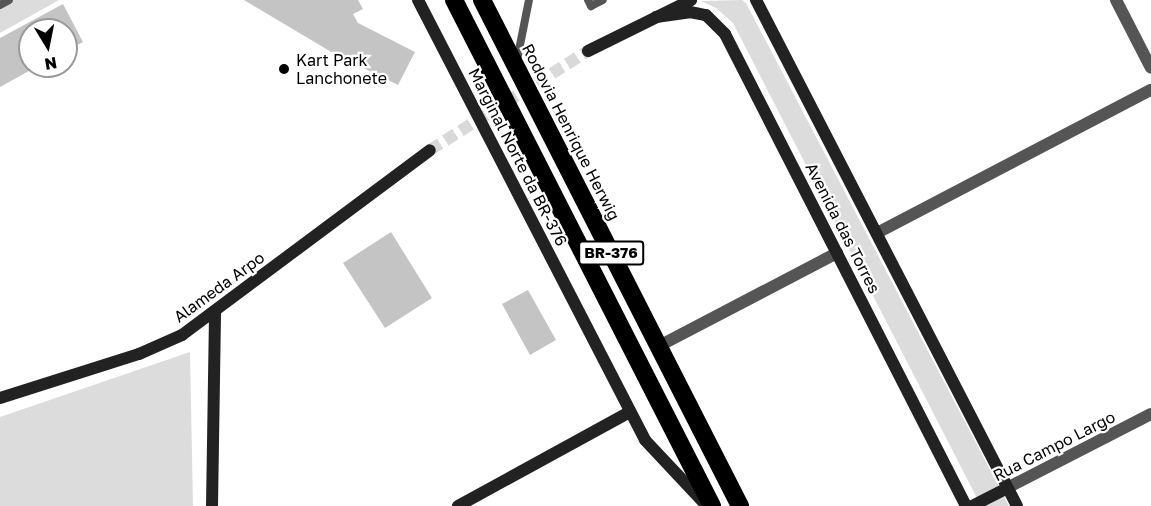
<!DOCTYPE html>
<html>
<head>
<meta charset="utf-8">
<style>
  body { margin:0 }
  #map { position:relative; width:1151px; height:506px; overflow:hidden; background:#fff; font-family:"Golos Text",sans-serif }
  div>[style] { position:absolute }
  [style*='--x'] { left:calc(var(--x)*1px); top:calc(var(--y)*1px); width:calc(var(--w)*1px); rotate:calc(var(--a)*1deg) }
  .green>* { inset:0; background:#dcdcdc }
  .building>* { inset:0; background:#c4c4c4 }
  .secondary-tunnel>* { height:12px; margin-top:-6px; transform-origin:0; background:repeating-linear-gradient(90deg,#d9d9d9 0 12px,transparent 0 18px) }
  .lane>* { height:8px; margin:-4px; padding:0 4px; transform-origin:4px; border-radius:4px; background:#555 }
  .street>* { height:12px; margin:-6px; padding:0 6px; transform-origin:6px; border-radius:6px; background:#555 }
  .secondary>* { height:12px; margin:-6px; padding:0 6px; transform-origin:6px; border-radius:6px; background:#222 }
  .highway>* { height:18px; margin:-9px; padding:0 9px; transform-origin:9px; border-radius:9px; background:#000 }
  .dots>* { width:16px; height:16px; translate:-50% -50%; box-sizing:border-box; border:3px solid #fff; border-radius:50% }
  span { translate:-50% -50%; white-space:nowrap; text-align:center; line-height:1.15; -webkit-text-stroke:4.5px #fff; paint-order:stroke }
  .shield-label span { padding:2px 4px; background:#fff; border:2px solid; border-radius:4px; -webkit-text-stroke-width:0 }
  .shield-label { font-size:15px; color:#000; font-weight:700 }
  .poi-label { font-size:16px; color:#000 }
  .left { translate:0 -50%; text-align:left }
  .street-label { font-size:16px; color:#000 }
  .north { position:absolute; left:18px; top:18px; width:60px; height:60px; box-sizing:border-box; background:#fff; border:2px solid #999; border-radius:50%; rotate:170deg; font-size:16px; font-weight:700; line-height:24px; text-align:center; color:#000 }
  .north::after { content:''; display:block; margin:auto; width:21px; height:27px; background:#000; clip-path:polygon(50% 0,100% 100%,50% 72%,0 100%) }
</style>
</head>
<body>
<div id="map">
  <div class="green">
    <i style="clip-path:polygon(0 0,59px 0,0 33px)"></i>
    <i style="clip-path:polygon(742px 0,746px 3px,1009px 506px,981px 506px,733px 23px,716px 8px,701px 1px)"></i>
    <i style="clip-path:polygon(190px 352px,193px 506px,0 506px,0 417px)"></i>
  </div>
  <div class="building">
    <i style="clip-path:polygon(244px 0,358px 0,363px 9px,353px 14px,358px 23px,415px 52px,398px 85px,333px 53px)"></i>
    <i style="clip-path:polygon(63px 4px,83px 42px,66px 51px,66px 30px,30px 30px,30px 66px,38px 66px,0 87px,0 38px)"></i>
    <i style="clip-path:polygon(391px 232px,432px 298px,385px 328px,343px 263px)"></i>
    <i style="clip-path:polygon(528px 290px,556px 340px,530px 355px,502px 304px)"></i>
  </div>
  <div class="secondary-tunnel">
    <i style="--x:430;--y:150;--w:186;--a:-32.1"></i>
  </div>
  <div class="lane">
    <i style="--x:588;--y:0;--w:7;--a:63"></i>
    <i style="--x:591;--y:6;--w:13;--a:-27"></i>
    <i style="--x:0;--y:5;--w:10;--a:-29"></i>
    <i style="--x:517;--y:60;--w:61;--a:-78.7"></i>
  </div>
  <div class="street">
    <i style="--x:1116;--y:0;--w:76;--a:62.8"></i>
    <i style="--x:877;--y:233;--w:309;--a:-27.6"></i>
    <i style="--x:659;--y:346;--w:201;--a:-27.6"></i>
    <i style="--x:1007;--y:488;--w:162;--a:-27.2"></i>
  </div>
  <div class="secondary">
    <i style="--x:418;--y:0;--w:495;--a:62.7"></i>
    <i style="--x:645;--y:440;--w:89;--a:46.8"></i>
    <i style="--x:756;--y:0;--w:569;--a:62.71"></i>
    <i style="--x:656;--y:17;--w:34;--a:-8"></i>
    <i style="--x:690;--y:12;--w:16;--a:11"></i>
    <i style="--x:706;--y:15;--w:27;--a:45"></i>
    <i style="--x:725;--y:34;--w:530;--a:62.95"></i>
    <i style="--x:588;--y:51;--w:115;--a:-26.3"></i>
    <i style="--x:0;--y:398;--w:146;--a:-17.6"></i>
    <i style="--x:139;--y:354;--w:47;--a:-23.8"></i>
    <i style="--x:182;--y:335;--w:309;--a:-36.7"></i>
    <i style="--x:212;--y:506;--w:194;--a:-89.1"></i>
    <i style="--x:458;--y:506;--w:196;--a:-28.7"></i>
    <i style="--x:972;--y:506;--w:39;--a:-27"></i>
  </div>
  <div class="highway">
    <i style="--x:454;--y:0;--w:568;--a:62.98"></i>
    <i style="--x:482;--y:0;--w:568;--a:62.98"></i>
  </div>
  <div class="dots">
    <i style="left:284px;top:69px;background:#000"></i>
  </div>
  <div class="shield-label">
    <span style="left:611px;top:253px">BR-376</span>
  </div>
  <div class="poi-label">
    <span class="left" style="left:296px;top:69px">Kart Park<br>Lanchonete</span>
  </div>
  <div class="street-label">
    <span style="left:571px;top:132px;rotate:63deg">Rodovia Henrique Herwig</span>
    <span style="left:518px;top:157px;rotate:63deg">Marginal Norte da BR-376</span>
    <span style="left:843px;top:228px;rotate:63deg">Avenida das Torres</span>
    <span style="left:219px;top:287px;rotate:-36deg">Alameda Arpo</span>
    <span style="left:1054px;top:446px;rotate:-27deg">Rua Campo Largo</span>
  </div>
  <div class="north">N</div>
</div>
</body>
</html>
